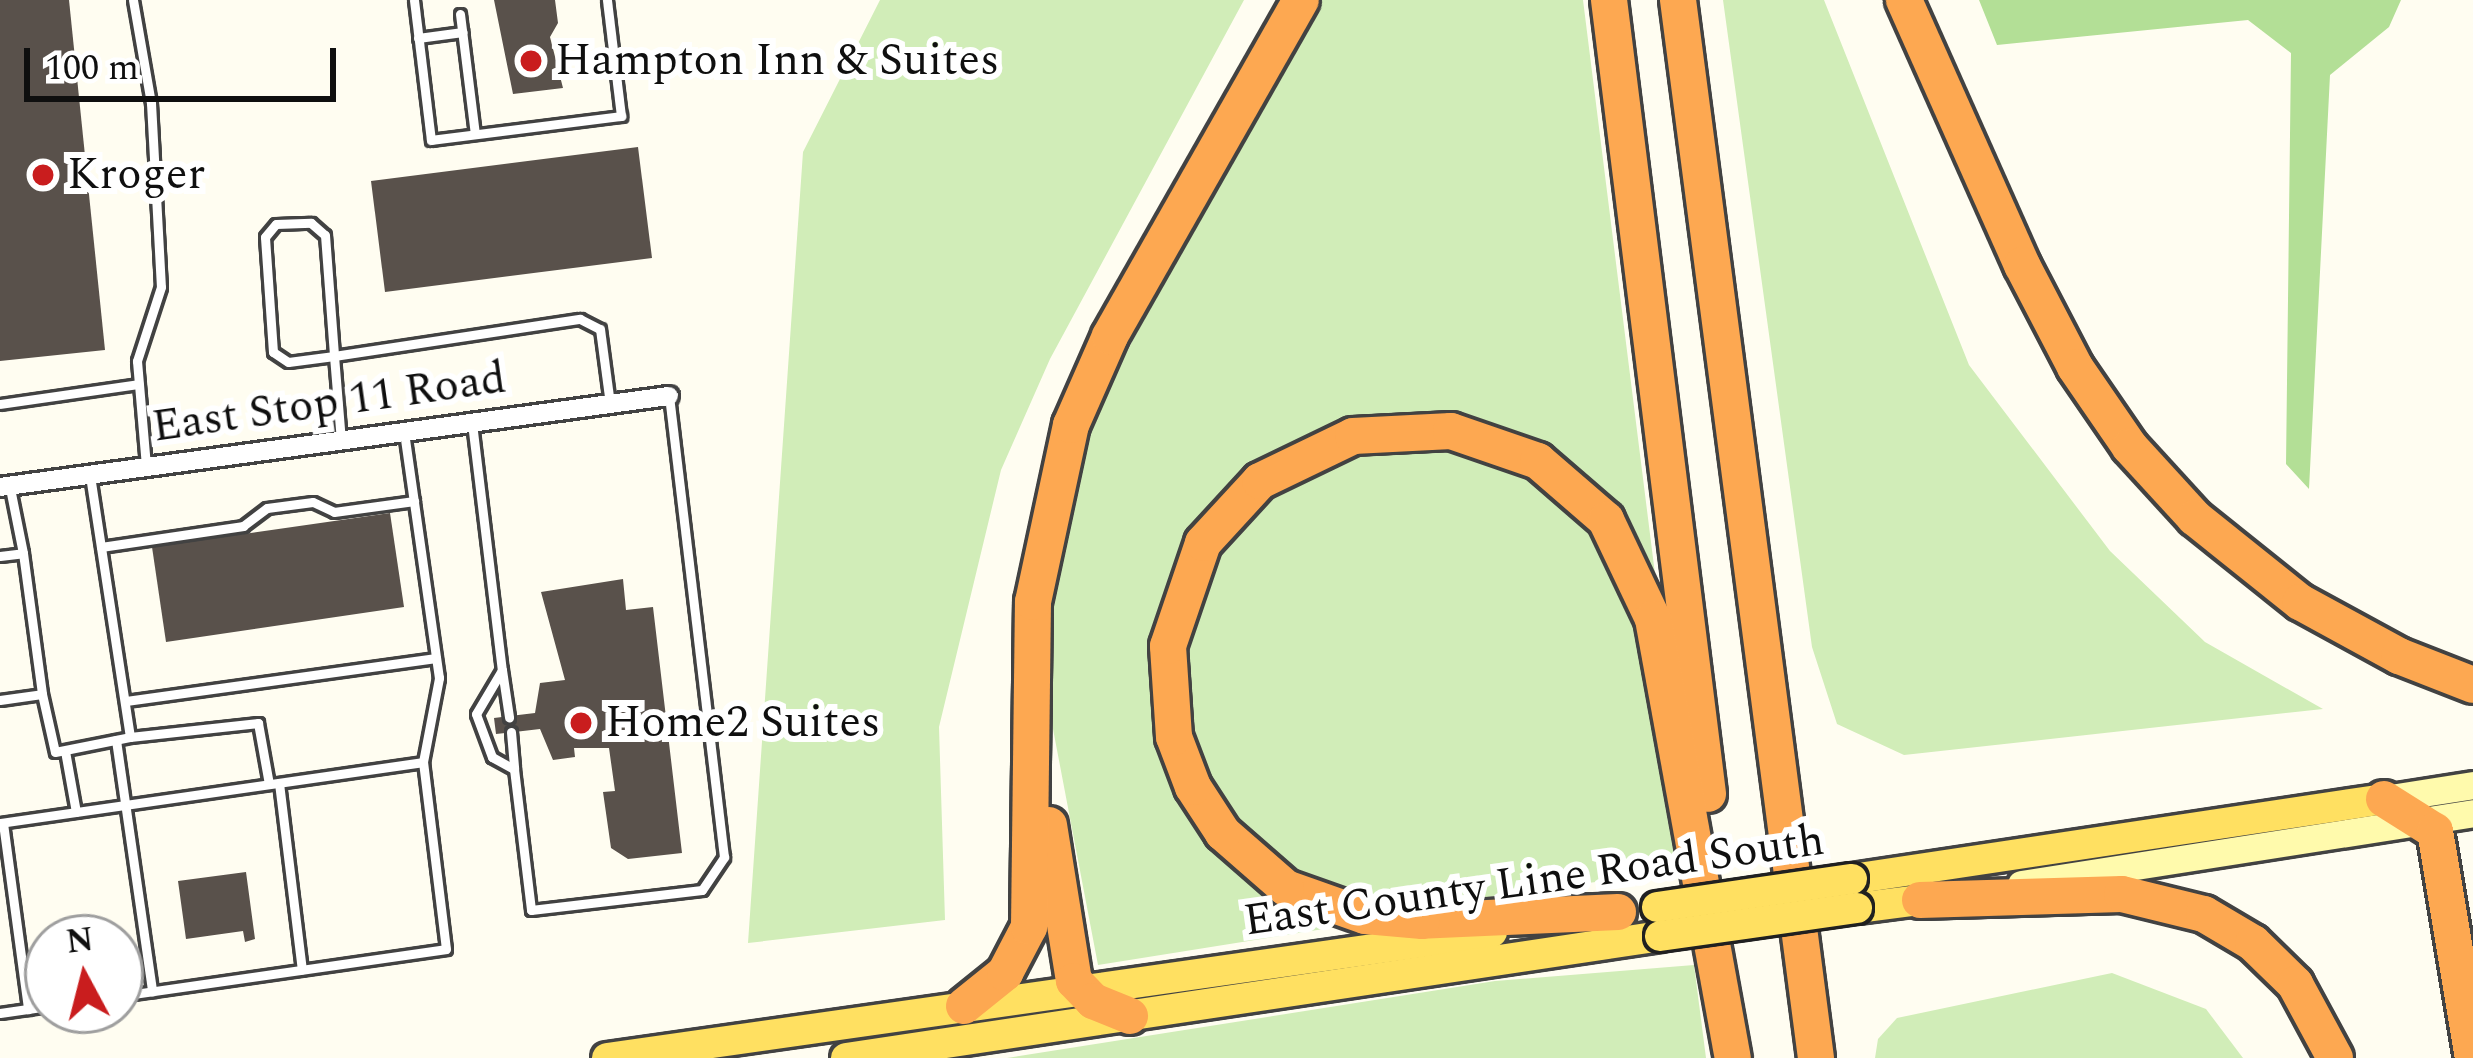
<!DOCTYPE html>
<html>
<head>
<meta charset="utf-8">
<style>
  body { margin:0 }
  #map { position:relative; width:2473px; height:1058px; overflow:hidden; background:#fffdf1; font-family:Spectral,serif }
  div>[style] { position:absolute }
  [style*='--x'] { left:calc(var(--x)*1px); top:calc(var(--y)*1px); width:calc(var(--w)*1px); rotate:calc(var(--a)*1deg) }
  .green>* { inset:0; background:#d1edb8 }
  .forest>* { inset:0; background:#b3df96 }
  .building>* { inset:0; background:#59514b }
  .roads { filter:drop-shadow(3px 0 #424242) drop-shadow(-3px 0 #424242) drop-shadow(0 3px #424242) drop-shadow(0 -3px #424242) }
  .lane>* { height:9px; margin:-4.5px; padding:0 4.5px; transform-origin:4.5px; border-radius:4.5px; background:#fff }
  .street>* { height:18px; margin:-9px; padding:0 9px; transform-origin:9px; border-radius:9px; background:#fff }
  .secondary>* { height:27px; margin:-13.5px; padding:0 13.5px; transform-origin:13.5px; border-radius:13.5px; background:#fffaac }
  .primary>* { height:30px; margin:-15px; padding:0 15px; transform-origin:15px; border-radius:15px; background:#ffe061 }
  .highway>* { height:36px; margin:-18px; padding:0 18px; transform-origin:18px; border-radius:18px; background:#fda851 }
  .bridges { filter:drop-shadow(3px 0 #202020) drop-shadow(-3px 0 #202020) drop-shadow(0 3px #202020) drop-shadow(0 -3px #202020) }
  .primary-bridge>* { height:30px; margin:-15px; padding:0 15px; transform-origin:15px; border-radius:15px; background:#ffe061 }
  .dots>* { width:33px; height:33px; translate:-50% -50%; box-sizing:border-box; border:6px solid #fff; border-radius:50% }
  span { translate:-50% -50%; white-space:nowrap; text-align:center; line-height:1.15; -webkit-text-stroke:12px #fff; paint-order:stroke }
  .poi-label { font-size:45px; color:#0f0f0f }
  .left { translate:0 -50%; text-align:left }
  .street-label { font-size:45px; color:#0f0f0f }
  .north { position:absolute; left:24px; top:914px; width:120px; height:120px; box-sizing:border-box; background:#fff; border:3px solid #9f9f9f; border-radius:50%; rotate:353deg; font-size:33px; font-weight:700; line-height:48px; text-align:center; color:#0f0f0f }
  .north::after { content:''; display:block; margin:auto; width:42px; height:54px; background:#c91d1e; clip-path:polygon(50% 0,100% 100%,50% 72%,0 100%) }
  .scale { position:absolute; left:24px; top:48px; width:312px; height:54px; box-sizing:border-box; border:6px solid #0f0f0f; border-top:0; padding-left:15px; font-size:36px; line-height:42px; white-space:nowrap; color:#0f0f0f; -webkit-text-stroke:9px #fff; paint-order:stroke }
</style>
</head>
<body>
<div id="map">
  <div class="green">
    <i style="clip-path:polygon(880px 0,1244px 0,1050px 359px,1001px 470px,939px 727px,945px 920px,748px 943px,803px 152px)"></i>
    <i style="clip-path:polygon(1315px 0,1583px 0,1655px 574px,1613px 509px,1428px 416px,1385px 415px,1320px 433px,1267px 459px,1215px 500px,1169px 576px,1152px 654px,1153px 720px,1177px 791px,1221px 855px,1287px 908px,1336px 927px,1098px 965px,1049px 708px,1051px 568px,1075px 466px,1102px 398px)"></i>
    <i style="clip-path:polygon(1723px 0,1824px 0,1969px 365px,2110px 551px,2205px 642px,2323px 709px,1904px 755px,1837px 724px,1812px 647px)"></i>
    <i style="clip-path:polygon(1438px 444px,1506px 462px,1562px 497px,1606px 546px,1633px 600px,1681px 870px,1431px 905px,1369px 903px,1306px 880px,1253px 839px,1214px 791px,1185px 714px,1187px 640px,1204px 579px,1233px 530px,1276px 488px,1330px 461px,1383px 446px)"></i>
    <i style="clip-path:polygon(1694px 965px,1706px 1058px,1007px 1058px,1495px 981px)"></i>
    <i style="clip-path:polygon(2112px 973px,2206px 1009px,2243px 1058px,1875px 1058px,1878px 1039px,1897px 1018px)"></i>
  </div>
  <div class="forest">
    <i style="clip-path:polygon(1979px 0,2401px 0,2389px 27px,2330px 75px,2309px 489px,2286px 464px,2291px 53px,2248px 20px,1997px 45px)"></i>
  </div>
  <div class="building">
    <i style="clip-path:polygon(0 0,69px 0,105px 350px,0 361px)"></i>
    <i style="clip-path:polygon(494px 0,555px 0,558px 23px,550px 37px,563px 88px,513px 94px)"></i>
    <i style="clip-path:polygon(638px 147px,652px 258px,385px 292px,371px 181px)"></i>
    <i style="clip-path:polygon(390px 513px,404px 607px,166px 642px,152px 547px)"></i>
    <i style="clip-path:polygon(623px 579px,626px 610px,653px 607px,682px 853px,628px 859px,611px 848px,603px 792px,615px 791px,609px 748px,574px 748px,575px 757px,553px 760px,540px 729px,496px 734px,494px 718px,535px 713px,540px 683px,565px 680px,541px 592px)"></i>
    <i style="clip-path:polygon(246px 872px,255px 939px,245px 942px,243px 931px,186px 939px,178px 881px)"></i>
  </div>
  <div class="roads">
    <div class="lane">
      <i style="--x:133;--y:0;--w:105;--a:80.1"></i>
      <i style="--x:151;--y:103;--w:184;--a:86.9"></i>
      <i style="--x:161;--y:287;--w:78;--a:108"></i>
      <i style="--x:137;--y:361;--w:106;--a:85.1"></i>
      <i style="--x:414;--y:0;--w:141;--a:83.1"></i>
      <i style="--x:431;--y:140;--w:192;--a:-7.2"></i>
      <i style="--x:621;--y:116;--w:117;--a:-96.9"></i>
      <i style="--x:460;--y:14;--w:121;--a:82.9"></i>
      <i style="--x:418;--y:38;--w:45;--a:-7.6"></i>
      <i style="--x:311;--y:223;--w:18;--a:41"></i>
      <i style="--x:325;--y:235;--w:121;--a:85.7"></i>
      <i style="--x:334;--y:356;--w:46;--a:172.6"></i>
      <i style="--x:288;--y:362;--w:18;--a:-146"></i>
      <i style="--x:273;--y:352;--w:115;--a:-94"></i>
      <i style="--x:265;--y:237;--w:17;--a:-50"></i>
      <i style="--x:276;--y:224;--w:35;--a:-2"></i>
      <i style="--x:0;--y:404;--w:140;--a:-8.2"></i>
      <i style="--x:472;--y:423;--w:249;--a:83.1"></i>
      <i style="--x:502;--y:670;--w:51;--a:120.6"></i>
      <i style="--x:476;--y:714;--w:46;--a:69.6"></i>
      <i style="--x:492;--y:757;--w:25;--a:29"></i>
      <i style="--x:514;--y:769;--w:142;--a:83.1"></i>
      <i style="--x:531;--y:910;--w:172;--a:-6.7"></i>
      <i style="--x:702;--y:890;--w:40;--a:-56"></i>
      <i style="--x:724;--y:857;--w:464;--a:-96.8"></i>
      <i style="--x:341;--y:441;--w:85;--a:-94.7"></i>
      <i style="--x:334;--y:356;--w:249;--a:-8.6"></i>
      <i style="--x:580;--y:319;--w:22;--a:27"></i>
      <i style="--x:600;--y:329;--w:76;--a:82.4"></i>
      <i style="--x:101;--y:547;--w:144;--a:-8.4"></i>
      <i style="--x:243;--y:526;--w:30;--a:-37"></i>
      <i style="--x:267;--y:508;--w:46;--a:-7.4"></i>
      <i style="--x:313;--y:502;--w:23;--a:25"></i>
      <i style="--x:334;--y:512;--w:81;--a:-7.8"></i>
      <i style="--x:23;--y:553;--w:142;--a:82.3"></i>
      <i style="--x:0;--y:556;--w:23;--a:-7"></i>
      <i style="--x:23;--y:553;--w:66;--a:-101.3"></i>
      <i style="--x:502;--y:670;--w:48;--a:81.5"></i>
      <i style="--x:0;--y:700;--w:42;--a:-8.1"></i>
      <i style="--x:42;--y:694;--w:59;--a:77.4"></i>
      <i style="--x:55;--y:752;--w:76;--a:-11.3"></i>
      <i style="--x:130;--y:737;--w:265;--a:-98.7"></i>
      <i style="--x:126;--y:701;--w:313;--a:-7.9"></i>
      <i style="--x:511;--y:732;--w:37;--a:85"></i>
      <i style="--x:130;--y:737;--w:129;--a:-6.2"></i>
      <i style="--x:258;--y:723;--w:62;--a:79.8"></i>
      <i style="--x:116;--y:740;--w:254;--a:81.8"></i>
      <i style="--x:65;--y:751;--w:62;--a:79.8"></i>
      <i style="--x:279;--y:783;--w:188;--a:83"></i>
      <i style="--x:0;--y:823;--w:427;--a:-8.2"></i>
      <i style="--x:3;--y:823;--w:188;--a:82.3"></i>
      <i style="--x:120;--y:996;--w:329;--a:-8.2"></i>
      <i style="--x:446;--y:949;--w:188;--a:-97"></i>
      <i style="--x:423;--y:762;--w:86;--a:-79.2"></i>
      <i style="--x:439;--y:678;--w:248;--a:-98.1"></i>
      <i style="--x:0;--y:1013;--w:49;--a:-8.3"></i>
    </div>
    <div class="street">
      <i style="--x:0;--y:487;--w:675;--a:-7.75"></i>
    </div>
    <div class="secondary">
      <i style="--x:2384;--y:799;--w:90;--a:-8.9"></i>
      <i style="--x:2021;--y:884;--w:458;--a:-8.9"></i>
    </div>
    <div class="primary">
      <i style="--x:1852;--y:879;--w:538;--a:-8.55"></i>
      <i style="--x:1857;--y:908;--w:64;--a:-7.2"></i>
      <i style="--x:607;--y:1058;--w:894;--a:-8.1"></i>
      <i style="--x:846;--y:1058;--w:823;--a:-8.52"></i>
    </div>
    <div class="highway">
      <i style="--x:1609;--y:0;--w:800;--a:82.89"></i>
      <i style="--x:1678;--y:0;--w:1067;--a:82.57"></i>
      <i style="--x:1904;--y:0;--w:290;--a:66"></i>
      <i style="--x:2022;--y:265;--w:115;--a:62.5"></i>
      <i style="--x:2075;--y:367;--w:97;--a:55.5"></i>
      <i style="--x:2130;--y:447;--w:96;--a:47.5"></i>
      <i style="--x:2195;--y:518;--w:134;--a:38.7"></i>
      <i style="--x:2300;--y:602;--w:113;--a:28.6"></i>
      <i style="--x:2399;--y:656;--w:79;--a:21.4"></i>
      <i style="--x:2384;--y:799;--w:60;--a:32.1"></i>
      <i style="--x:2435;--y:831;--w:230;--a:80.5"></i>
      <i style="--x:1049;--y:825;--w:158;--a:80.9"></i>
      <i style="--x:1074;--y:981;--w:28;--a:46"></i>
      <i style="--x:1093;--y:1001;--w:40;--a:22"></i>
      <i style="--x:1920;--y:900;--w:202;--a:-1.7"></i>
      <i style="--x:2122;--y:894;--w:84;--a:13.7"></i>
      <i style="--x:2204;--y:914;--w:57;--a:30.6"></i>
      <i style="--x:2253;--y:943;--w:59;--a:44.3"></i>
      <i style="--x:2295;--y:984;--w:84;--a:61.6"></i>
      <i style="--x:1618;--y:912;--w:196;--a:177.4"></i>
      <i style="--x:1422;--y:921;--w:57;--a:-175"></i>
      <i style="--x:1365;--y:916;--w:84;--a:-160.5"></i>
      <i style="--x:1286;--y:888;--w:84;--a:-138.9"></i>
      <i style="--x:1223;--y:833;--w:55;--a:-123.1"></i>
      <i style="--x:1193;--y:787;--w:53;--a:-110.8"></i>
      <i style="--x:1174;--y:737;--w:91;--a:-93.8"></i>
      <i style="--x:1168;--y:646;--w:109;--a:-71.2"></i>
      <i style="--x:1203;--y:543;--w:84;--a:-47.4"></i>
      <i style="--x:1260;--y:481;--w:103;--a:-25.8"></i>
      <i style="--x:1353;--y:436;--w:98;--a:-2.9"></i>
      <i style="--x:1451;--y:431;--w:92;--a:19"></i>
      <i style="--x:1538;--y:461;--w:90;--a:40.9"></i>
      <i style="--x:1606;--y:520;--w:110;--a:64.6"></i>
      <i style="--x:1653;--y:619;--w:446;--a:79.7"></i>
      <i style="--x:964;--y:1006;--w:53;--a:-38.8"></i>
      <i style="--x:1005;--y:973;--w:52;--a:-62.4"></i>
      <i style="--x:1029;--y:927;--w:325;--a:-89.3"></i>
      <i style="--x:1033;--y:602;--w:181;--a:-77.9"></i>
      <i style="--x:1071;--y:425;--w:97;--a:-66.3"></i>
      <i style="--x:1110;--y:336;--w:386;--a:-60.4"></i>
    </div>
  </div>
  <div class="bridges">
    <div class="primary-bridge">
      <i style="--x:1657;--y:907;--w:197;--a:-8.2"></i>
      <i style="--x:1660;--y:936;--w:199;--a:-8.1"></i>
    </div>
  </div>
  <div class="dots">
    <i style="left:531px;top:61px;background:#c91d1e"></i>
    <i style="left:43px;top:175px;background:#c91d1e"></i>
    <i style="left:581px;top:723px;background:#c91d1e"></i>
  </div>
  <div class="poi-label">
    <span class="left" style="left:555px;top:61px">Hampton Inn &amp; Suites</span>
    <span class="left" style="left:67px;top:175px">Kroger</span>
    <span class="left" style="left:605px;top:723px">Home2 Suites</span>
  </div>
  <div class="street-label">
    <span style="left:329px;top:403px;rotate:-8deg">East Stop 11 Road</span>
    <span style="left:1534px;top:881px;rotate:-8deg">East County Line Road South</span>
  </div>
  <div class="north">N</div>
  <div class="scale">100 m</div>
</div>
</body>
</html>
